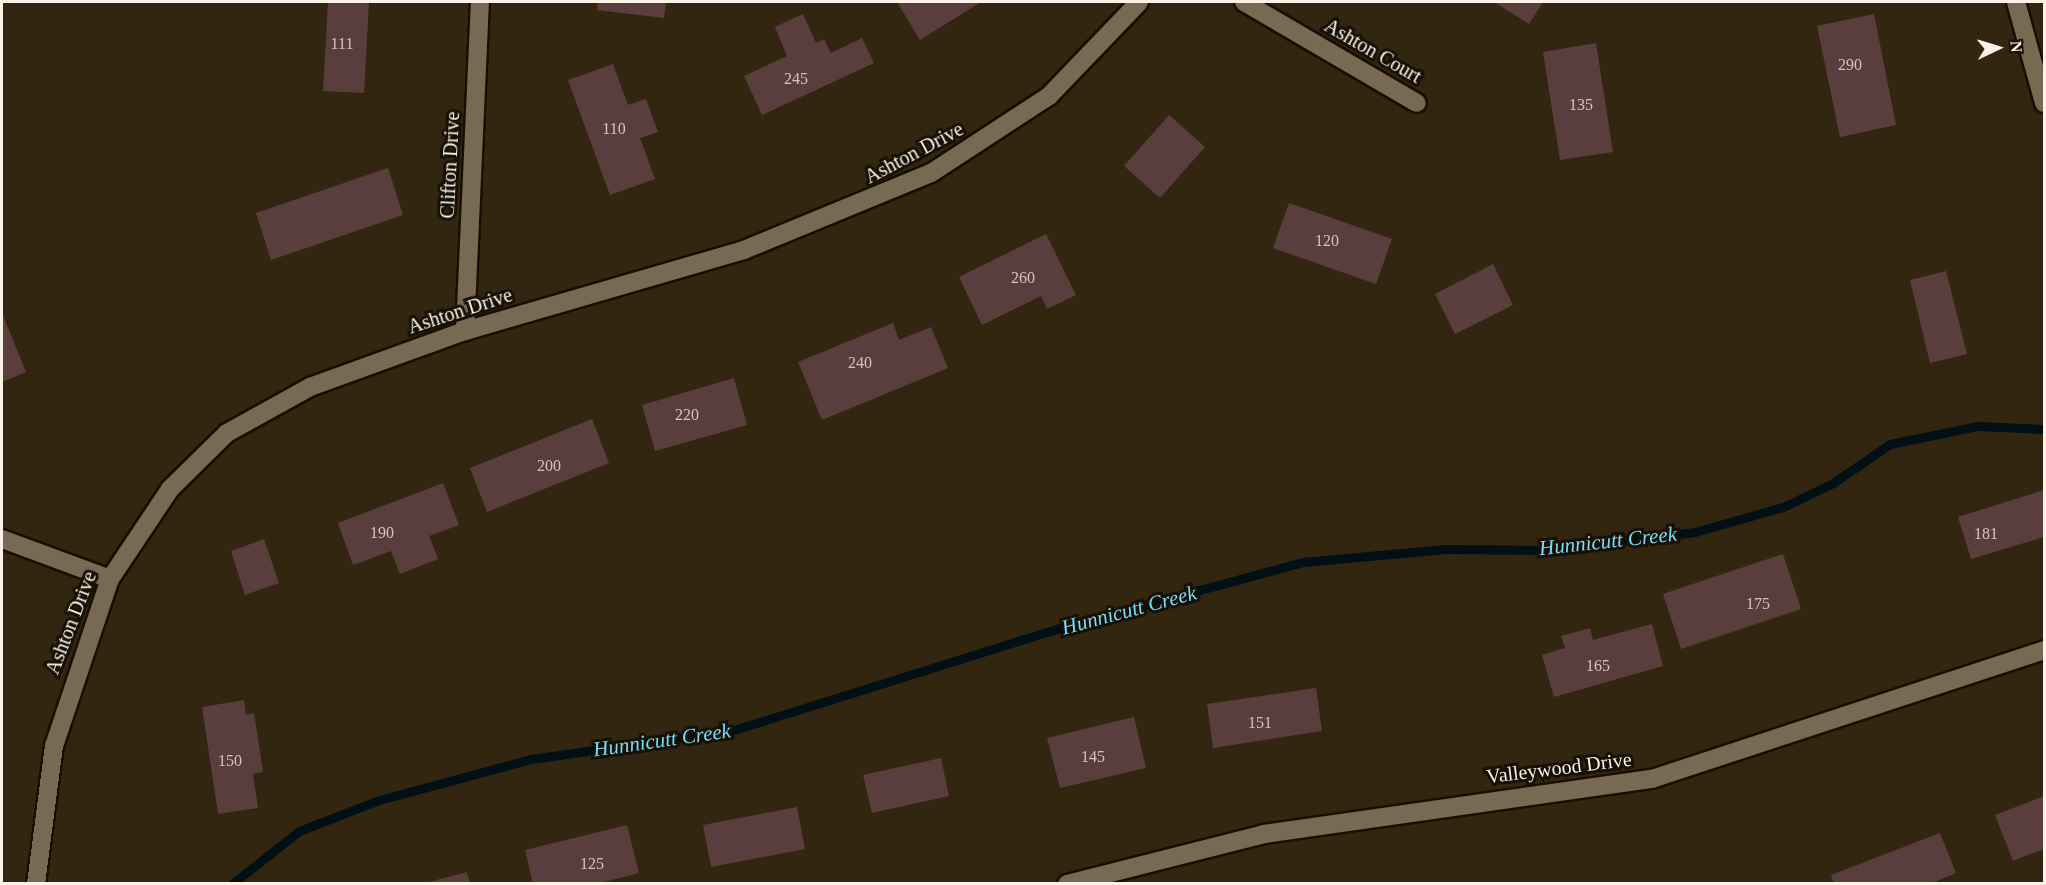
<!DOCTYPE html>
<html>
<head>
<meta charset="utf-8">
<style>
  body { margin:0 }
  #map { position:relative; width:2046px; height:885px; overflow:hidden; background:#332611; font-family:Georgia,serif }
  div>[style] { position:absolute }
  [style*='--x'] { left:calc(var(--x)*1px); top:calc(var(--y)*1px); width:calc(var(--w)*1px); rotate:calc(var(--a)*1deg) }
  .stream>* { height:9px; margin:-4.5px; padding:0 4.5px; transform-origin:4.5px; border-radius:4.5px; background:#001015 }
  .building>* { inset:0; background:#5a3e3d }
  .roads { filter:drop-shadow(2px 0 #1a0e00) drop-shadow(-2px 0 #1a0e00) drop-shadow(0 2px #1a0e00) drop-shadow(0 -2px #1a0e00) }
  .minor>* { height:18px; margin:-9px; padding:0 9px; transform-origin:9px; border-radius:9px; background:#786952 }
  .tertiary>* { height:18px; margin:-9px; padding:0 9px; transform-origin:9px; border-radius:9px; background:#786952 }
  span { translate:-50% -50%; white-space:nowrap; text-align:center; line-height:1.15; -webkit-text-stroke:6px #161007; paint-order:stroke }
  .number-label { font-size:16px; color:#d3c5bb }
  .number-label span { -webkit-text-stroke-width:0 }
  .street-label { font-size:20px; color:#fbf2e5 }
  .water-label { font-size:21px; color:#7bdcf8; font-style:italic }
  .frame { position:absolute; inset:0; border:3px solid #fbf2e5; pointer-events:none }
  .north { position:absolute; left:1968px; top:18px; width:60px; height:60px; -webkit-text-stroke:4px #161007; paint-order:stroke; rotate:86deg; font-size:16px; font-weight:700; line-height:24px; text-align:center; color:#fbf2e5 }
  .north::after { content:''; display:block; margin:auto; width:21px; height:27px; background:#fbf2e5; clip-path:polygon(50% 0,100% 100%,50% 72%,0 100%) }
</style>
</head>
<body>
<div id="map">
  <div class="stream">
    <i style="--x:232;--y:884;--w:85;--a:-38.3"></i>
    <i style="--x:299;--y:831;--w:86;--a:-21.2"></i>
    <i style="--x:379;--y:800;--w:157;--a:-15.1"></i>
    <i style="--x:531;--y:759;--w:205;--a:-8.1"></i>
    <i style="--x:734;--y:730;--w:342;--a:-17.4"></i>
    <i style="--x:1060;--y:628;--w:252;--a:-15.2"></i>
    <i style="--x:1303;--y:562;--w:143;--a:-5.2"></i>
    <i style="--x:1445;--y:549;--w:99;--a:0.6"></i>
    <i style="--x:1544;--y:550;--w:152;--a:-6.8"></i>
    <i style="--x:1695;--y:532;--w:91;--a:-15.9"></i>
    <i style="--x:1783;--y:507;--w:55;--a:-25.6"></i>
    <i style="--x:1833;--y:483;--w:69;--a:-34.4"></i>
    <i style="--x:1890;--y:444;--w:90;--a:-11.6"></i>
    <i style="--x:1978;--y:426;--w:66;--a:2.6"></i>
  </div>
  <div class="building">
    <i style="clip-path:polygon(328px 2px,369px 2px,364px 93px,323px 91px)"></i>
    <i style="clip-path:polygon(598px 2px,666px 2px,664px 18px,597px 10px)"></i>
    <i style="clip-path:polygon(903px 2px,981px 2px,920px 40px,898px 4px)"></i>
    <i style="clip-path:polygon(1494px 2px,1543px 2px,1529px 24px)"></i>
    <i style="clip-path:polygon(803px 14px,816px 43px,824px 39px,831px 53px,862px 38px,874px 63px,762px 115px,744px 76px,787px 56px,775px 27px)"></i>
    <i style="clip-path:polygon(1874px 14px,1896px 125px,1840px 137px,1817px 26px)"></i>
    <i style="clip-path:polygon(1596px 43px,1613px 152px,1560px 160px,1543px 52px)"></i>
    <i style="clip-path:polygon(613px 64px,628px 105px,646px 99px,658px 132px,640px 138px,655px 179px,610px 195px,568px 80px)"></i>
    <i style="clip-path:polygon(1169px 115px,1205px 147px,1160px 198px,1124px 166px)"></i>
    <i style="clip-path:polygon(388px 168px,403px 215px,271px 260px,256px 213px)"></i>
    <i style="clip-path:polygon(1289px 203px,1392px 239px,1376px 284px,1273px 248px)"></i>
    <i style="clip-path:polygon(1046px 234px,1076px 295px,1047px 309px,1041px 296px,982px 325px,959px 277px)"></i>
    <i style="clip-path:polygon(1493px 264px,1513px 305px,1455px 334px,1435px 294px)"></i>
    <i style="clip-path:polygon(1946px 271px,1967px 354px,1930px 363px,1910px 280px)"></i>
    <i style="clip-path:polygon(2px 313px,26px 372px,2px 382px)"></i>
    <i style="clip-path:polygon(893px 323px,899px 340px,931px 327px,948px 368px,822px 420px,798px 362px)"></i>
    <i style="clip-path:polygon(734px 378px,747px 425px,655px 451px,642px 405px)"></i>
    <i style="clip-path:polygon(592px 419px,609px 463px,487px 512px,470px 468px)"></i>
    <i style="clip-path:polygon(443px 483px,459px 525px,429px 536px,438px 559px,400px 574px,391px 551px,353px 565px,338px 523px)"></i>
    <i style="clip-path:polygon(2044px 490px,2044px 537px,1971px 559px,1958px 517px)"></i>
    <i style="clip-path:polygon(264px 539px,279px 583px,245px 595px,231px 551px)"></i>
    <i style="clip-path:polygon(1783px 554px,1801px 609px,1681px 649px,1663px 594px)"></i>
    <i style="clip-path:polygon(1652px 624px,1663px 666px,1554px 697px,1542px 655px,1565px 648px,1561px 636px,1590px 628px,1593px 640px)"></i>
    <i style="clip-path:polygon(1316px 688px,1322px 731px,1213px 748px,1207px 704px)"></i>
    <i style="clip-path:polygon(244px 700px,246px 715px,254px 713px,263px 772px,253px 774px,258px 808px,218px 814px,202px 707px)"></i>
    <i style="clip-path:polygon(1134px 717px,1146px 768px,1060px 788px,1047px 738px)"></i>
    <i style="clip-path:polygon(941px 758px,949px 796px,872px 813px,863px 775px)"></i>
    <i style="clip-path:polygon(2044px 796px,2044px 849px,2013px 861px,1995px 815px)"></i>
    <i style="clip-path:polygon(797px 807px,805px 849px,711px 867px,703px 825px)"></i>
    <i style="clip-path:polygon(627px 825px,639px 873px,596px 884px,533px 884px,525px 850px)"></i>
    <i style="clip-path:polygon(1940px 833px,1956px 873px,1930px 884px,1834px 884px,1831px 875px)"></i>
    <i style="clip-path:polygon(467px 872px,470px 884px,425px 884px,425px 883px)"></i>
  </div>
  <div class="roads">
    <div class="minor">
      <i style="--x:1244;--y:2;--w:200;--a:30.3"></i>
      <i style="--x:465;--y:331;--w:329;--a:-87.4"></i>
      <i style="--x:2;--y:539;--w:115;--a:20.3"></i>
      <i style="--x:36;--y:884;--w:139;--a:-82.6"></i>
      <i style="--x:54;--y:746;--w:176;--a:-71.5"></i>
      <i style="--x:110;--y:579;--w:108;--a:-56.3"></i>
      <i style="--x:170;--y:489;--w:80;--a:-44.5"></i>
      <i style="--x:227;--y:433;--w:95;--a:-29"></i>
      <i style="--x:310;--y:387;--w:165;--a:-19.9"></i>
      <i style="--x:465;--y:331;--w:291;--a:-16.2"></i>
      <i style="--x:744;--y:250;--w:202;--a:-22.4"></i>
      <i style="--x:931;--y:173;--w:141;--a:-33.1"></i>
      <i style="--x:1049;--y:96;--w:130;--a:-46.2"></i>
    </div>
    <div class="tertiary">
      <i style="--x:2016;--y:2;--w:105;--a:74.5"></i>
      <i style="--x:1067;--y:884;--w:203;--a:-14.2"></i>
      <i style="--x:1264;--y:834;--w:392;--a:-8.1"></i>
      <i style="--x:1652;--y:779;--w:413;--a:-18.2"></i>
    </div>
  </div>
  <div class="number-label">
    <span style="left:342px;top:44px">111</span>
    <span style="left:1850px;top:65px">290</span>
    <span style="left:796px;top:79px">245</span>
    <span style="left:1581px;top:105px">135</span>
    <span style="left:614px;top:129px">110</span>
    <span style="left:1327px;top:241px">120</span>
    <span style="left:1023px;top:278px">260</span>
    <span style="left:860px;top:363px">240</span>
    <span style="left:687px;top:415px">220</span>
    <span style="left:549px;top:466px">200</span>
    <span style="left:382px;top:533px">190</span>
    <span style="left:1986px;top:534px">181</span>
    <span style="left:1758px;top:604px">175</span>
    <span style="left:1598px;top:666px">165</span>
    <span style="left:1260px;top:723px">151</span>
    <span style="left:1093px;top:757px">145</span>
    <span style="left:230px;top:761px">150</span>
    <span style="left:592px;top:864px">125</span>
  </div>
  <div class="street-label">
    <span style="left:1373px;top:51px;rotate:30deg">Ashton Court</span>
    <span style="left:914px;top:153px;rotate:-28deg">Ashton Drive</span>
    <span style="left:450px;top:165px;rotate:-87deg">Clifton Drive</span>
    <span style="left:460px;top:311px;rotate:-18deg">Ashton Drive</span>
    <span style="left:71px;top:623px;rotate:-69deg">Ashton Drive</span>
    <span style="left:1559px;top:768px;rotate:-7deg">Valleywood Drive</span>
  </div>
  <div class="water-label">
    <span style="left:1608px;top:541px;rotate:-6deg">Hunnicutt Creek</span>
    <span style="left:1129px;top:610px;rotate:-15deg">Hunnicutt Creek</span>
    <span style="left:662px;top:740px;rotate:-8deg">Hunnicutt Creek</span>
  </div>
  <div class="frame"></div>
  <div class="north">N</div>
</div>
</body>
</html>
